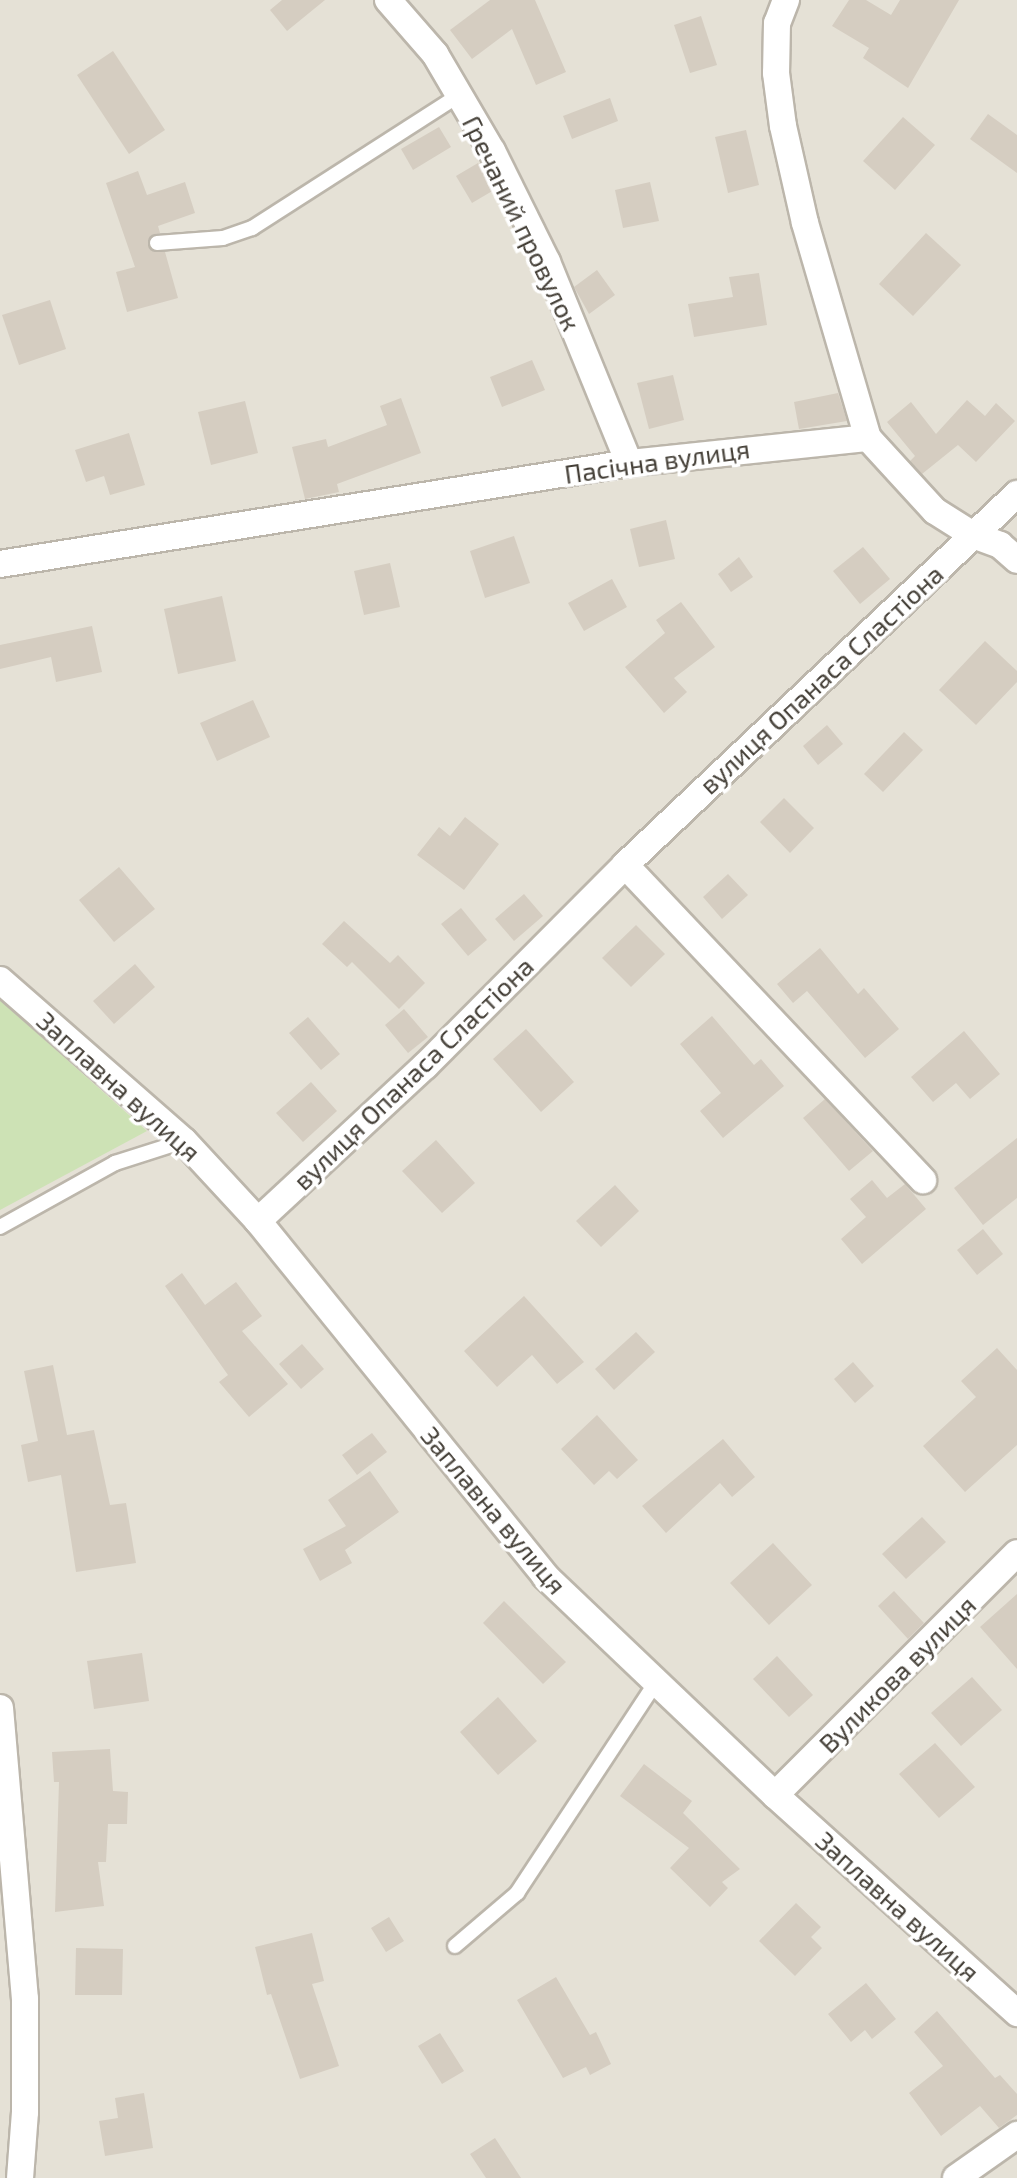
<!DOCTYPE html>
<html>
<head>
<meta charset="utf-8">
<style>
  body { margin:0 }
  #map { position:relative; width:1017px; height:2178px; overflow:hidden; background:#f2efe8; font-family:"Exo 2",sans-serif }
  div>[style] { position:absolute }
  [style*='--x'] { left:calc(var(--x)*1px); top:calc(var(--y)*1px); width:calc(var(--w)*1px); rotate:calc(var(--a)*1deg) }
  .residential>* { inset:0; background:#e5e1d6 }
  .green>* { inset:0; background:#cde2b5 }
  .building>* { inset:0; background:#d5cdc1 }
  .roads { filter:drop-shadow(2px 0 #bcb6ab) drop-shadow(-2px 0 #bcb6ab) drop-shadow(0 2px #bcb6ab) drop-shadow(0 -2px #bcb6ab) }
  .service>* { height:14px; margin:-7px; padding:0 7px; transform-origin:7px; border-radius:7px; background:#fff }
  .minor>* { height:26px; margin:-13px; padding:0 13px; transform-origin:13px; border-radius:13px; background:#fff }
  span { translate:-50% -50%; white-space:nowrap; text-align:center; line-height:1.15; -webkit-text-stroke:7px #fff; paint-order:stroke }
  .street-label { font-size:26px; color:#443f37 }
</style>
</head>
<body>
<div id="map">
  <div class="residential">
    <i style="clip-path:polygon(0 0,1017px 0,1017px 2178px,0 2178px)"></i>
  </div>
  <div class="green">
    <i style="clip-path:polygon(0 1000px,147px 1131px,0 1210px)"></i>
  </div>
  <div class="building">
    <i style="clip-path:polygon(282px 0,325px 0,287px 31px,270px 10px)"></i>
    <i style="clip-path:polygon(490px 0,535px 0,566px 72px,536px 85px,512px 29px,472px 59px,450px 30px)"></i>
    <i style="clip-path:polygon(849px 0,866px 0,891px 15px,900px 0,959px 0,908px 88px,863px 58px,869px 48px,832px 26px)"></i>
    <i style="clip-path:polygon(701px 16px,717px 65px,690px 73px,674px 25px)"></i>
    <i style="clip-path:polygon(113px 51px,165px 130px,129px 154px,77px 75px)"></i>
    <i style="clip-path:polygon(610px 98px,618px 121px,572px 139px,563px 116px)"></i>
    <i style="clip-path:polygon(988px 114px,1017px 135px,1017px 173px,970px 139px)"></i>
    <i style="clip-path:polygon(903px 117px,935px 145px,895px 190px,863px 161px)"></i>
    <i style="clip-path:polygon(439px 127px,451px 147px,413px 170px,401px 149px)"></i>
    <i style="clip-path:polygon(746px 130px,759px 185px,728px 193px,715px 137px)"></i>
    <i style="clip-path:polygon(478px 163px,494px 190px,472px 203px,456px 176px)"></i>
    <i style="clip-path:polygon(138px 171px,147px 195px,185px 182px,195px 213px,158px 226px,160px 233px,148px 239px,152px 251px,165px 252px,178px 298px,127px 312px,116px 272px,135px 267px,106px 183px)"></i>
    <i style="clip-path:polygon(650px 182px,659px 221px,623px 228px,615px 190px)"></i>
    <i style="clip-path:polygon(926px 233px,961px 265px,913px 316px,879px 284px)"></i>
    <i style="clip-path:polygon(597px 270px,615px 295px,589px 314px,574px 287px)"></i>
    <i style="clip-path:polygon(759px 273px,767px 325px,694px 337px,688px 304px,733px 297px,729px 277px)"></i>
    <i style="clip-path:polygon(50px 300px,66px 349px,19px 365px,2px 315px)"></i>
    <i style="clip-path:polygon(532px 360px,545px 390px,502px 407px,490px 377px)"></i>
    <i style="clip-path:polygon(673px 375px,684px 420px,649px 429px,637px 383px)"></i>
    <i style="clip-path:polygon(838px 393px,847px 421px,799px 429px,794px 402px)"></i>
    <i style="clip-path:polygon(401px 398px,421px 453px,337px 484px,339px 492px,305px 499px,292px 447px,326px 439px,328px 447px,387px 425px,380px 406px)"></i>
    <i style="clip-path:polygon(967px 400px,985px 416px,996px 403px,1015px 421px,976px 462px,958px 445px,922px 474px,910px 461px,915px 456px,887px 422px,911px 402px,936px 434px)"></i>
    <i style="clip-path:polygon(245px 401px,258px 453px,211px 465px,198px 412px)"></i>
    <i style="clip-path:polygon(129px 433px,145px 485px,110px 495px,104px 476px,86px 482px,75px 450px)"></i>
    <i style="clip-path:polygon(666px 520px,675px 559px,639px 567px,630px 529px)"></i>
    <i style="clip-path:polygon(514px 536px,530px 583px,485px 598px,470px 551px)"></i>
    <i style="clip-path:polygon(863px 547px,890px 579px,860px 604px,833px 571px)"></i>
    <i style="clip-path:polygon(739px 557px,753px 577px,731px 592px,718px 574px)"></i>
    <i style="clip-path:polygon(390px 563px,400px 607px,364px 615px,354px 571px)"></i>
    <i style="clip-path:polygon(612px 579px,627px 607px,584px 631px,568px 603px)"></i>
    <i style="clip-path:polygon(222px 596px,236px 661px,178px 674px,164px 609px)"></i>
    <i style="clip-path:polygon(681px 602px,715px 647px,674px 678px,687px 692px,664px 713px,625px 667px,665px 633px,656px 620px)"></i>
    <i style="clip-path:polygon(92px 626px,102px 672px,56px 682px,51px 657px,0 669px,0 645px)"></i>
    <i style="clip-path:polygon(985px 641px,1017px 671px,1017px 682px,976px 725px,939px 690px)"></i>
    <i style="clip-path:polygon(253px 700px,270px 737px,217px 761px,200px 723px)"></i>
    <i style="clip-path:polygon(827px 725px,843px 744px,818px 765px,803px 746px)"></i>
    <i style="clip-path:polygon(904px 732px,923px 750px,883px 792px,864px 774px)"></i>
    <i style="clip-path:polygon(784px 798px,814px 828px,790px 853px,760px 822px)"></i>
    <i style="clip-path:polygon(465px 817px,499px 844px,464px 890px,417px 855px,439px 827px,450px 836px)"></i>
    <i style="clip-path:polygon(119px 867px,155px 909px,114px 942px,79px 900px)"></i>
    <i style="clip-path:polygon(728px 874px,748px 895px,722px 919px,703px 897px)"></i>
    <i style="clip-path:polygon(524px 894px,543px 916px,514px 941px,495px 919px)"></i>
    <i style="clip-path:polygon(461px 908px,487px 940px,468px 956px,441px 924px)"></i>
    <i style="clip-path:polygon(344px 921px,390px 963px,398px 955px,425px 983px,399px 1009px,352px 962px,347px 967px,322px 944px)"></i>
    <i style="clip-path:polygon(636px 925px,665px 954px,631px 987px,602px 958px)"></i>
    <i style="clip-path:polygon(820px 948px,858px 994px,864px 988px,899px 1029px,865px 1058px,807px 991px,793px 1003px,777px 984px)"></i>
    <i style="clip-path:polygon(135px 964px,155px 987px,114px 1024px,93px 1001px)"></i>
    <i style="clip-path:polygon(404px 1009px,428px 1037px,408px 1053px,385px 1025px)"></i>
    <i style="clip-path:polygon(712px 1016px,754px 1065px,761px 1059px,784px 1086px,723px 1138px,700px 1111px,721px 1093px,680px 1044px)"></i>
    <i style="clip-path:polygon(308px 1017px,340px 1054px,321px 1070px,289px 1033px)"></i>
    <i style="clip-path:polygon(526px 1029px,574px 1082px,541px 1112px,493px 1059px)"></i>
    <i style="clip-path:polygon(964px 1031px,1000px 1074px,970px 1099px,956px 1083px,933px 1102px,911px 1077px)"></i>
    <i style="clip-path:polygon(311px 1082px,337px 1111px,303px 1142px,276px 1113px)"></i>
    <i style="clip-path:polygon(825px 1099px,873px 1151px,849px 1171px,803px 1118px)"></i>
    <i style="clip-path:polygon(1017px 1138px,1017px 1198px,983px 1225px,954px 1188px)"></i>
    <i style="clip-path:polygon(436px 1140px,475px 1183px,442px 1213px,402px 1171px)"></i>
    <i style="clip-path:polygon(872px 1180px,887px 1198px,905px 1184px,926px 1209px,862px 1264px,841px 1239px,866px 1217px,850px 1199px)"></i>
    <i style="clip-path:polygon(615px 1185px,639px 1211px,601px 1247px,576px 1221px)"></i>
    <i style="clip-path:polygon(983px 1229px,1003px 1254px,977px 1275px,957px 1250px)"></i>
    <i style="clip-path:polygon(182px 1273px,205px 1305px,236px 1282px,262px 1316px,242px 1331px,288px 1384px,249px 1417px,219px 1382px,228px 1375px,165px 1286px)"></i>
    <i style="clip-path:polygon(524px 1296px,584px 1362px,557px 1384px,532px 1355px,497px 1387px,464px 1351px)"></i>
    <i style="clip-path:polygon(636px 1332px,655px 1352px,614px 1390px,595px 1369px)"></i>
    <i style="clip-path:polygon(302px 1344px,324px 1369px,301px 1389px,279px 1364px)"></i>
    <i style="clip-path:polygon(997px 1348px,1017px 1370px,1017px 1445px,965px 1492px,923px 1446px,976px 1397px,961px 1381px)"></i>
    <i style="clip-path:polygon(853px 1362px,874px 1386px,855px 1403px,834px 1379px)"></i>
    <i style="clip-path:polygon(53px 1365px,67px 1435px,94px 1430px,110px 1505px,126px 1503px,136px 1563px,76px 1572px,61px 1475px,28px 1482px,21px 1445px,38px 1441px,24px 1371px)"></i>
    <i style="clip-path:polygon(597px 1415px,638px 1460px,617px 1479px,609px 1471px,594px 1485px,561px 1449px)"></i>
    <i style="clip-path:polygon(372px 1433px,387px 1452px,357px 1475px,342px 1455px)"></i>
    <i style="clip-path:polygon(723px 1439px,755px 1477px,732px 1497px,720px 1483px,666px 1533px,642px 1506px)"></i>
    <i style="clip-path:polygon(370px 1471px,399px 1512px,345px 1550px,352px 1563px,320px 1581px,303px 1549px,346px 1526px,328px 1500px)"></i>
    <i style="clip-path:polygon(922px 1517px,946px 1542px,906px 1579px,882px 1554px)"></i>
    <i style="clip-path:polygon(773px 1543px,812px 1585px,769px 1625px,730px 1583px)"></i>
    <i style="clip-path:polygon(894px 1591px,924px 1623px,908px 1639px,878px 1606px)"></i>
    <i style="clip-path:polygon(1017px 1594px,1017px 1669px,980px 1627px)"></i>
    <i style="clip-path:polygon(504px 1601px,566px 1662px,543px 1684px,483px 1623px)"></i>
    <i style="clip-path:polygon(142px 1653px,149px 1701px,94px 1709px,87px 1661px)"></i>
    <i style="clip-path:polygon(777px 1656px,813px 1695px,789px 1717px,753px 1679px)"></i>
    <i style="clip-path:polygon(972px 1677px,1002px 1710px,961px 1746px,931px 1713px)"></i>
    <i style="clip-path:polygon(498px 1697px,537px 1741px,498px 1775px,460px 1732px)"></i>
    <i style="clip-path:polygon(935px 1743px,975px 1787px,939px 1818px,899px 1774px)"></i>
    <i style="clip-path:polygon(110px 1749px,113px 1791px,128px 1792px,127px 1824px,108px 1824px,106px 1862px,98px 1862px,104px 1906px,55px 1912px,59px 1782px,54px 1782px,52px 1752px)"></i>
    <i style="clip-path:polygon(644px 1764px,692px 1801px,683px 1813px,740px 1869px,722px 1882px,728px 1888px,710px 1907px,670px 1868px,689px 1848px,620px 1796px)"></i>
    <i style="clip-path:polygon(796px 1903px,821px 1927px,811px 1937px,822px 1948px,795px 1976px,759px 1941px)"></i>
    <i style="clip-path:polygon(389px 1917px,404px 1941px,386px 1952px,371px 1928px)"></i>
    <i style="clip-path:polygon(312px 1933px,324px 1981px,312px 1984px,339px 2066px,300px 2079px,271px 1994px,267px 1995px,255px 1947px)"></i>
    <i style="clip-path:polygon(76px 1948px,123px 1949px,122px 1995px,75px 1995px)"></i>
    <i style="clip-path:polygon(556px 1977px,590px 2035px,596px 2032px,611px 2064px,590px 2075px,586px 2067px,563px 2078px,517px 2000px)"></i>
    <i style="clip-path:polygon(866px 1983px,896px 2019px,872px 2039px,865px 2030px,851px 2042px,828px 2014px)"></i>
    <i style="clip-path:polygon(937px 2011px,995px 2078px,1000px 2075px,1017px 2094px,1017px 2115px,999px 2128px,980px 2106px,941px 2136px,909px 2093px,943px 2066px,914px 2032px)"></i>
    <i style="clip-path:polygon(440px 2033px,464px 2071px,442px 2084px,418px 2046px)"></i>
    <i style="clip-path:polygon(144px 2093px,153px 2148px,105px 2156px,99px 2121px,118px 2118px,115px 2098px)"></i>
    <i style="clip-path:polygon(495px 2138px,521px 2178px,486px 2178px,470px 2154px)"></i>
  </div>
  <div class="roads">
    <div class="service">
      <i style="--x:157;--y:243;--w:66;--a:-4.3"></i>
      <i style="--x:223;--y:238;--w:31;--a:-19"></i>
      <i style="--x:252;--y:228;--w:246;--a:-32.7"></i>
      <i style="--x:0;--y:1227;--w:132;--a:-29.1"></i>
      <i style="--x:115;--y:1163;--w:72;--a:-17.7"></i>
      <i style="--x:455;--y:1946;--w:82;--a:-40.5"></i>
      <i style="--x:517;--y:1893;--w:254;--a:-56.6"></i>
    </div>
    <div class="minor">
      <i style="--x:388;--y:0;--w:72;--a:49"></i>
      <i style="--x:435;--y:54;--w:113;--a:59.6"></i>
      <i style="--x:492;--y:151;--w:124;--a:63.6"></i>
      <i style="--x:547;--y:262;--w:217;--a:67.8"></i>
      <i style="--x:786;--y:0;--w:25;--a:111"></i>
      <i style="--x:777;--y:23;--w:50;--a:91.1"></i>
      <i style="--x:776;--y:73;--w:53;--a:82.5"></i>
      <i style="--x:783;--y:126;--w:99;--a:77.2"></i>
      <i style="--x:805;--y:223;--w:224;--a:73.7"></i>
      <i style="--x:868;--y:438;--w:99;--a:47.5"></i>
      <i style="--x:935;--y:511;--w:45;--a:32.3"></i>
      <i style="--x:973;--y:535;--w:29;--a:20"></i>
      <i style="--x:1000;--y:545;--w:23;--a:41"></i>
      <i style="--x:0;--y:564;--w:637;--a:-9.12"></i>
      <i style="--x:629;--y:463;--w:240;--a:-6"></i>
      <i style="--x:625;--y:865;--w:434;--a:46.6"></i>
      <i style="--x:0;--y:980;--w:244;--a:41.2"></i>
      <i style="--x:184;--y:1141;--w:109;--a:47.2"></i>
      <i style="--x:258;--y:1221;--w:457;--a:51"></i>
      <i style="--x:545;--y:1576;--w:318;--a:43.6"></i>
      <i style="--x:775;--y:1795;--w:326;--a:42"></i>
      <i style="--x:258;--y:1221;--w:228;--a:-42.9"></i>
      <i style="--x:425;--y:1066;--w:284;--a:-45.1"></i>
      <i style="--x:625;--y:865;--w:540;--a:-43.42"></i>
      <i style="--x:0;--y:1708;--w:292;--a:85.1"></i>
      <i style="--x:25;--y:1999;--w:113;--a:90"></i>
      <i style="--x:25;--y:2112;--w:66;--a:94.3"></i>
      <i style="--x:775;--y:1795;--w:342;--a:-45"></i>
      <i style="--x:956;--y:2178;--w:75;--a:-35.2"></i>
    </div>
  </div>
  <div class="street-label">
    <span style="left:522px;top:223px;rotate:64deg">Гречаний провулок</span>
    <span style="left:657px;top:461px;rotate:-8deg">Пасічна вулиця</span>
    <span style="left:821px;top:679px;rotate:-43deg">вулиця Опанаса Сластіона</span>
    <span style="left:413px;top:1073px;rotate:-44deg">вулиця Опанаса Сластіона</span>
    <span style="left:119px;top:1086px;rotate:42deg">Заплавна вулиця</span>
    <span style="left:494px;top:1510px;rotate:50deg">Заплавна вулиця</span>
    <span style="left:897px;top:1674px;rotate:-45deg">Вуликова вулиця</span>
    <span style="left:898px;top:1906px;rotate:42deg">Заплавна вулиця</span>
  </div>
</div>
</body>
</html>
